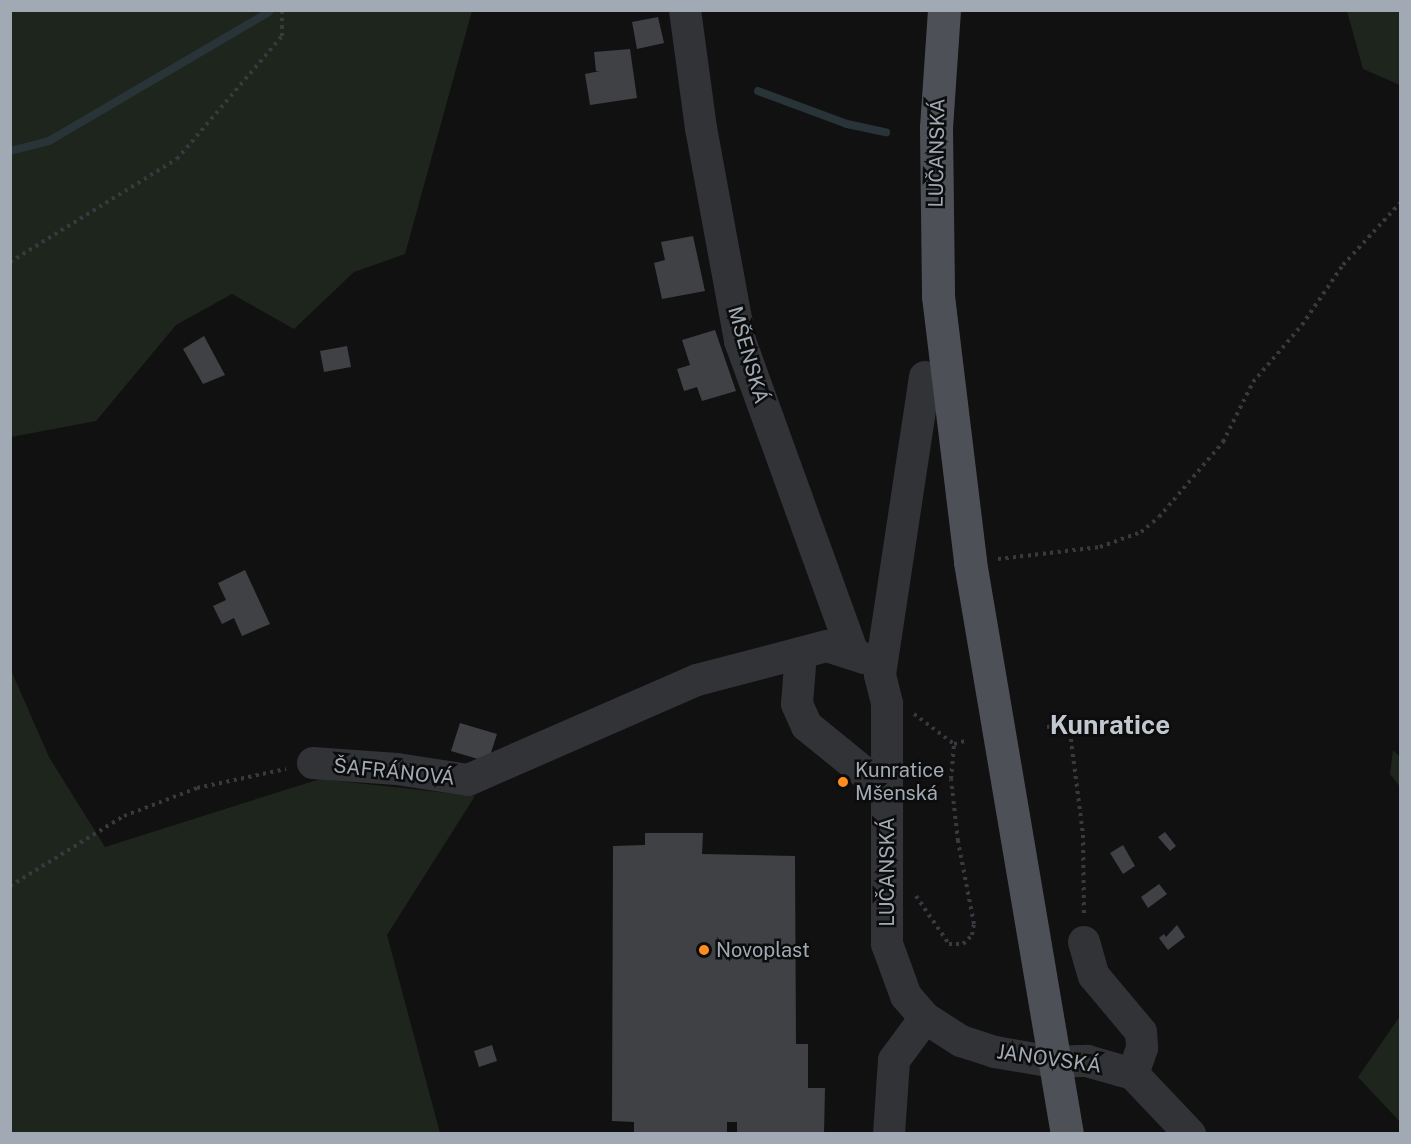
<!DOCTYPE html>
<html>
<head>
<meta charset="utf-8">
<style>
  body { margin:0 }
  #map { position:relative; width:1411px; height:1144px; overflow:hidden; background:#111112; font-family:"Public Sans",sans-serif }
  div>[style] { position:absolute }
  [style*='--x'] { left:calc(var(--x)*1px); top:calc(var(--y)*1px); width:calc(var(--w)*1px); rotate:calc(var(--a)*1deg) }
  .green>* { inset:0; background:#1d251d }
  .stream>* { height:8px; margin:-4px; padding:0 4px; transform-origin:4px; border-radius:4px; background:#283438 }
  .building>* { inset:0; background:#3f4145 }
  .path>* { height:4px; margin-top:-2px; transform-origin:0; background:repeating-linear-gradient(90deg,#373a3e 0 3px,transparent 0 7.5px) }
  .minor>* { height:32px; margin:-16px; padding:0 16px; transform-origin:16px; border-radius:16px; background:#313337 }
  .major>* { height:33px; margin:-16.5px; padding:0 16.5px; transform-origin:16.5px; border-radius:16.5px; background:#4d5157 }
  .dots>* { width:16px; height:16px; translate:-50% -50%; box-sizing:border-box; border:3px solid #0c0c0d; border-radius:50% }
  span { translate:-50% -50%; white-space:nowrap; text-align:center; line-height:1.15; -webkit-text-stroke:5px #0c0c0d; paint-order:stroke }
  .street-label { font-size:20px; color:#a1aab4 }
  .poi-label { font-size:20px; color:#a1aab4 }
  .left { translate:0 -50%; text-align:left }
  .district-label { font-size:26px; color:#c2c8d0; font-weight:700 }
  .frame { position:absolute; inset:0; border:12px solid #a1aab4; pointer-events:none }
</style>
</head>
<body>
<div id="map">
  <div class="green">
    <i style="clip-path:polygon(11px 10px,472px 11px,405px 254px,354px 272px,294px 329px,232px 294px,176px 325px,96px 421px,11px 437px)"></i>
    <i style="clip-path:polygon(1347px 11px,1400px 11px,1400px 85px,1363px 69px)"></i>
    <i style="clip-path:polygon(10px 668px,49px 757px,105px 847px,320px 779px,475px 796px,387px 935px,440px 1133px,11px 1133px)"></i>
    <i style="clip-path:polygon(1393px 750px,1400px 757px,1400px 787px,1390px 774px)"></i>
    <i style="clip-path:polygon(1400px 1016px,1400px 1122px,1358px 1077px)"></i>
  </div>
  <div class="stream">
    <i style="--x:758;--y:91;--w:95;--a:20.3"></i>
    <i style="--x:847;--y:124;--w:40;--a:12"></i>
    <i style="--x:10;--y:151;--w:40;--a:-14.4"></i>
    <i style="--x:49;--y:141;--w:255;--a:-30.4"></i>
  </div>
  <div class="building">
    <i style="clip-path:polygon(658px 17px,664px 43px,637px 49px,632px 22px)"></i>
    <i style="clip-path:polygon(630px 49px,637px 98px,590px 105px,585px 74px,600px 71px,596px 71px,594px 52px)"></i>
    <i style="clip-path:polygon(693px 236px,705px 291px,662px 299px,654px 263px,665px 260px,661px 242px)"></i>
    <i style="clip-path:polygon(715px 330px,736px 391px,702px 401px,697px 387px,684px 391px,677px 369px,690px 365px,682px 340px)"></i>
    <i style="clip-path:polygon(204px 336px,225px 375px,203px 384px,183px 349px)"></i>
    <i style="clip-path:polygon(347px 346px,351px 367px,324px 372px,320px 351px)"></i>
    <i style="clip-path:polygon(245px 570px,270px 624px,242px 636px,234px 618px,222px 624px,213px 606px,226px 600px,218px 583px)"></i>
    <i style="clip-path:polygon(460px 723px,497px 734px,488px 762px,451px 751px)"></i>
    <i style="clip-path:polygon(1165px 832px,1176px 846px,1170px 851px,1158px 837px)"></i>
    <i style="clip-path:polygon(645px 833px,703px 833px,702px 854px,795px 856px,796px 1044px,808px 1044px,808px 1088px,825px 1088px,824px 1134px,737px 1134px,737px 1122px,727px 1122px,727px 1134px,634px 1134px,634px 1122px,612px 1121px,613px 846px,645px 845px)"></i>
    <i style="clip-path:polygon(1123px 845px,1135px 866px,1123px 874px,1110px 853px)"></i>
    <i style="clip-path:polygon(1159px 884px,1167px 894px,1148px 908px,1141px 897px)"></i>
    <i style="clip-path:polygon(1177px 925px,1185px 937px,1168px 950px,1159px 938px,1164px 934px,1166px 937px)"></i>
    <i style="clip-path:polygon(492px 1045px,497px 1061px,479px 1067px,474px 1051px)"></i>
  </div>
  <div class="path">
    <i style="--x:10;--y:262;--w:196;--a:-31.7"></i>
    <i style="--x:177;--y:159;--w:162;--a:-49.5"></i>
    <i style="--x:282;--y:36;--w:26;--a:-90"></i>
    <i style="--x:998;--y:559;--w:103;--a:-6.7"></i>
    <i style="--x:1100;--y:547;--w:44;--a:-20.1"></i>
    <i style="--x:1141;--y:532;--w:23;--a:-40"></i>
    <i style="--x:1159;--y:517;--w:99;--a:-49.5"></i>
    <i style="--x:1223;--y:442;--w:67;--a:-63.4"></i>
    <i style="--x:1253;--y:382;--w:75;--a:-49.3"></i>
    <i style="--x:1302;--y:325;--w:73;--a:-55.7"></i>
    <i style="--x:1343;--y:265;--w:84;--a:-47.4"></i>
    <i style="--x:914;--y:714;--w:50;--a:36.9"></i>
    <i style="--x:1047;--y:727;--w:22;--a:-8"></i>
    <i style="--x:1069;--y:724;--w:112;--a:82.8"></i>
    <i style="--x:1083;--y:835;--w:81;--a:89.3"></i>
    <i style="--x:10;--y:886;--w:134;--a:-31.6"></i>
    <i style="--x:124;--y:816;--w:78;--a:-21"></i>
    <i style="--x:197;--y:788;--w:91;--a:-12.1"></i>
    <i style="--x:916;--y:896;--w:58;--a:55.5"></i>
    <i style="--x:949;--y:944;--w:14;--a:0"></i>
    <i style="--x:963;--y:944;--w:13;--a:-45"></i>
    <i style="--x:972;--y:935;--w:11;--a:-80"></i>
    <i style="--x:974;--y:924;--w:85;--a:-100.9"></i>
    <i style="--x:958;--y:841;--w:62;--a:-96.4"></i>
    <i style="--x:951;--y:779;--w:35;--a:-85"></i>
    <i style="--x:954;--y:744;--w:11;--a:-15"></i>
  </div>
  <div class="minor">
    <i style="--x:685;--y:10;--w:119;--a:82.3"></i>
    <i style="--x:701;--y:128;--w:217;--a:79.6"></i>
    <i style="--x:740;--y:341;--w:330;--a:70.1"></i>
    <i style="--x:925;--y:377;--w:301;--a:98.6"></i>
    <i style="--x:880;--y:675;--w:30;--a:76"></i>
    <i style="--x:887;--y:704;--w:240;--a:90"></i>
    <i style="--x:887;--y:944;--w:55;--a:69.9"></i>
    <i style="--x:906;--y:996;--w:29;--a:49"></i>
    <i style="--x:925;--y:1018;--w:43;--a:32.6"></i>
    <i style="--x:961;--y:1041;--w:36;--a:18"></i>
    <i style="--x:995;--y:1052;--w:59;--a:9.8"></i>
    <i style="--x:1053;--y:1062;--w:34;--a:-2"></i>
    <i style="--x:1087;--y:1061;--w:48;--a:15.8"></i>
    <i style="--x:1133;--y:1074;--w:83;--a:46.5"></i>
    <i style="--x:801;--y:653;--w:51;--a:94.5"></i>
    <i style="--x:797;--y:704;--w:24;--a:66"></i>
    <i style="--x:807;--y:726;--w:103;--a:39.1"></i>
    <i style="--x:313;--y:763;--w:84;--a:4.1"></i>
    <i style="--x:397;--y:769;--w:72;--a:8.8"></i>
    <i style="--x:468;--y:780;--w:250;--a:-23.6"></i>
    <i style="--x:697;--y:680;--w:134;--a:-14.7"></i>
    <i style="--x:827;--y:646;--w:40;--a:18"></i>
    <i style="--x:1084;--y:942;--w:35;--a:74"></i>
    <i style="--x:1094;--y:976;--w:73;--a:50"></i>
    <i style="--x:1141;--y:1032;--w:16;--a:86"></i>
    <i style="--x:1142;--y:1048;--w:28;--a:109"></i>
    <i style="--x:889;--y:1134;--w:74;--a:-86.1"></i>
    <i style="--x:894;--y:1060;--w:52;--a:-53.6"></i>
  </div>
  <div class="major">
    <i style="--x:944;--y:10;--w:118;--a:93.9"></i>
    <i style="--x:936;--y:128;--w:168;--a:89.3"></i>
    <i style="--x:938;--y:296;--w:268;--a:83.1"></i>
    <i style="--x:970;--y:562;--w:580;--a:80.38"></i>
  </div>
  <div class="dots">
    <i style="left:843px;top:782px;background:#fe8d1d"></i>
    <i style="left:704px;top:950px;background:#fe8d1d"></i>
  </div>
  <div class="street-label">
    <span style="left:937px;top:153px;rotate:-89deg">LUČANSKÁ</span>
    <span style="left:748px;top:355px;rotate:74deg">MŠENSKÁ</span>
    <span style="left:394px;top:772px;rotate:6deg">ŠAFRÁNOVÁ</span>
    <span style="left:887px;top:872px;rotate:-90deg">LUČANSKÁ</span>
    <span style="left:1049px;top:1059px;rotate:8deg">JANOVSKÁ</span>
  </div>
  <div class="poi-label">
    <span class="left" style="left:855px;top:782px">Kunratice<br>Mšenská</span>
    <span class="left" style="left:716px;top:950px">Novoplast</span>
  </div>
  <div class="district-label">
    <span style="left:1110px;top:725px">Kunratice</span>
  </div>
  <div class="frame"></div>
</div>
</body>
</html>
